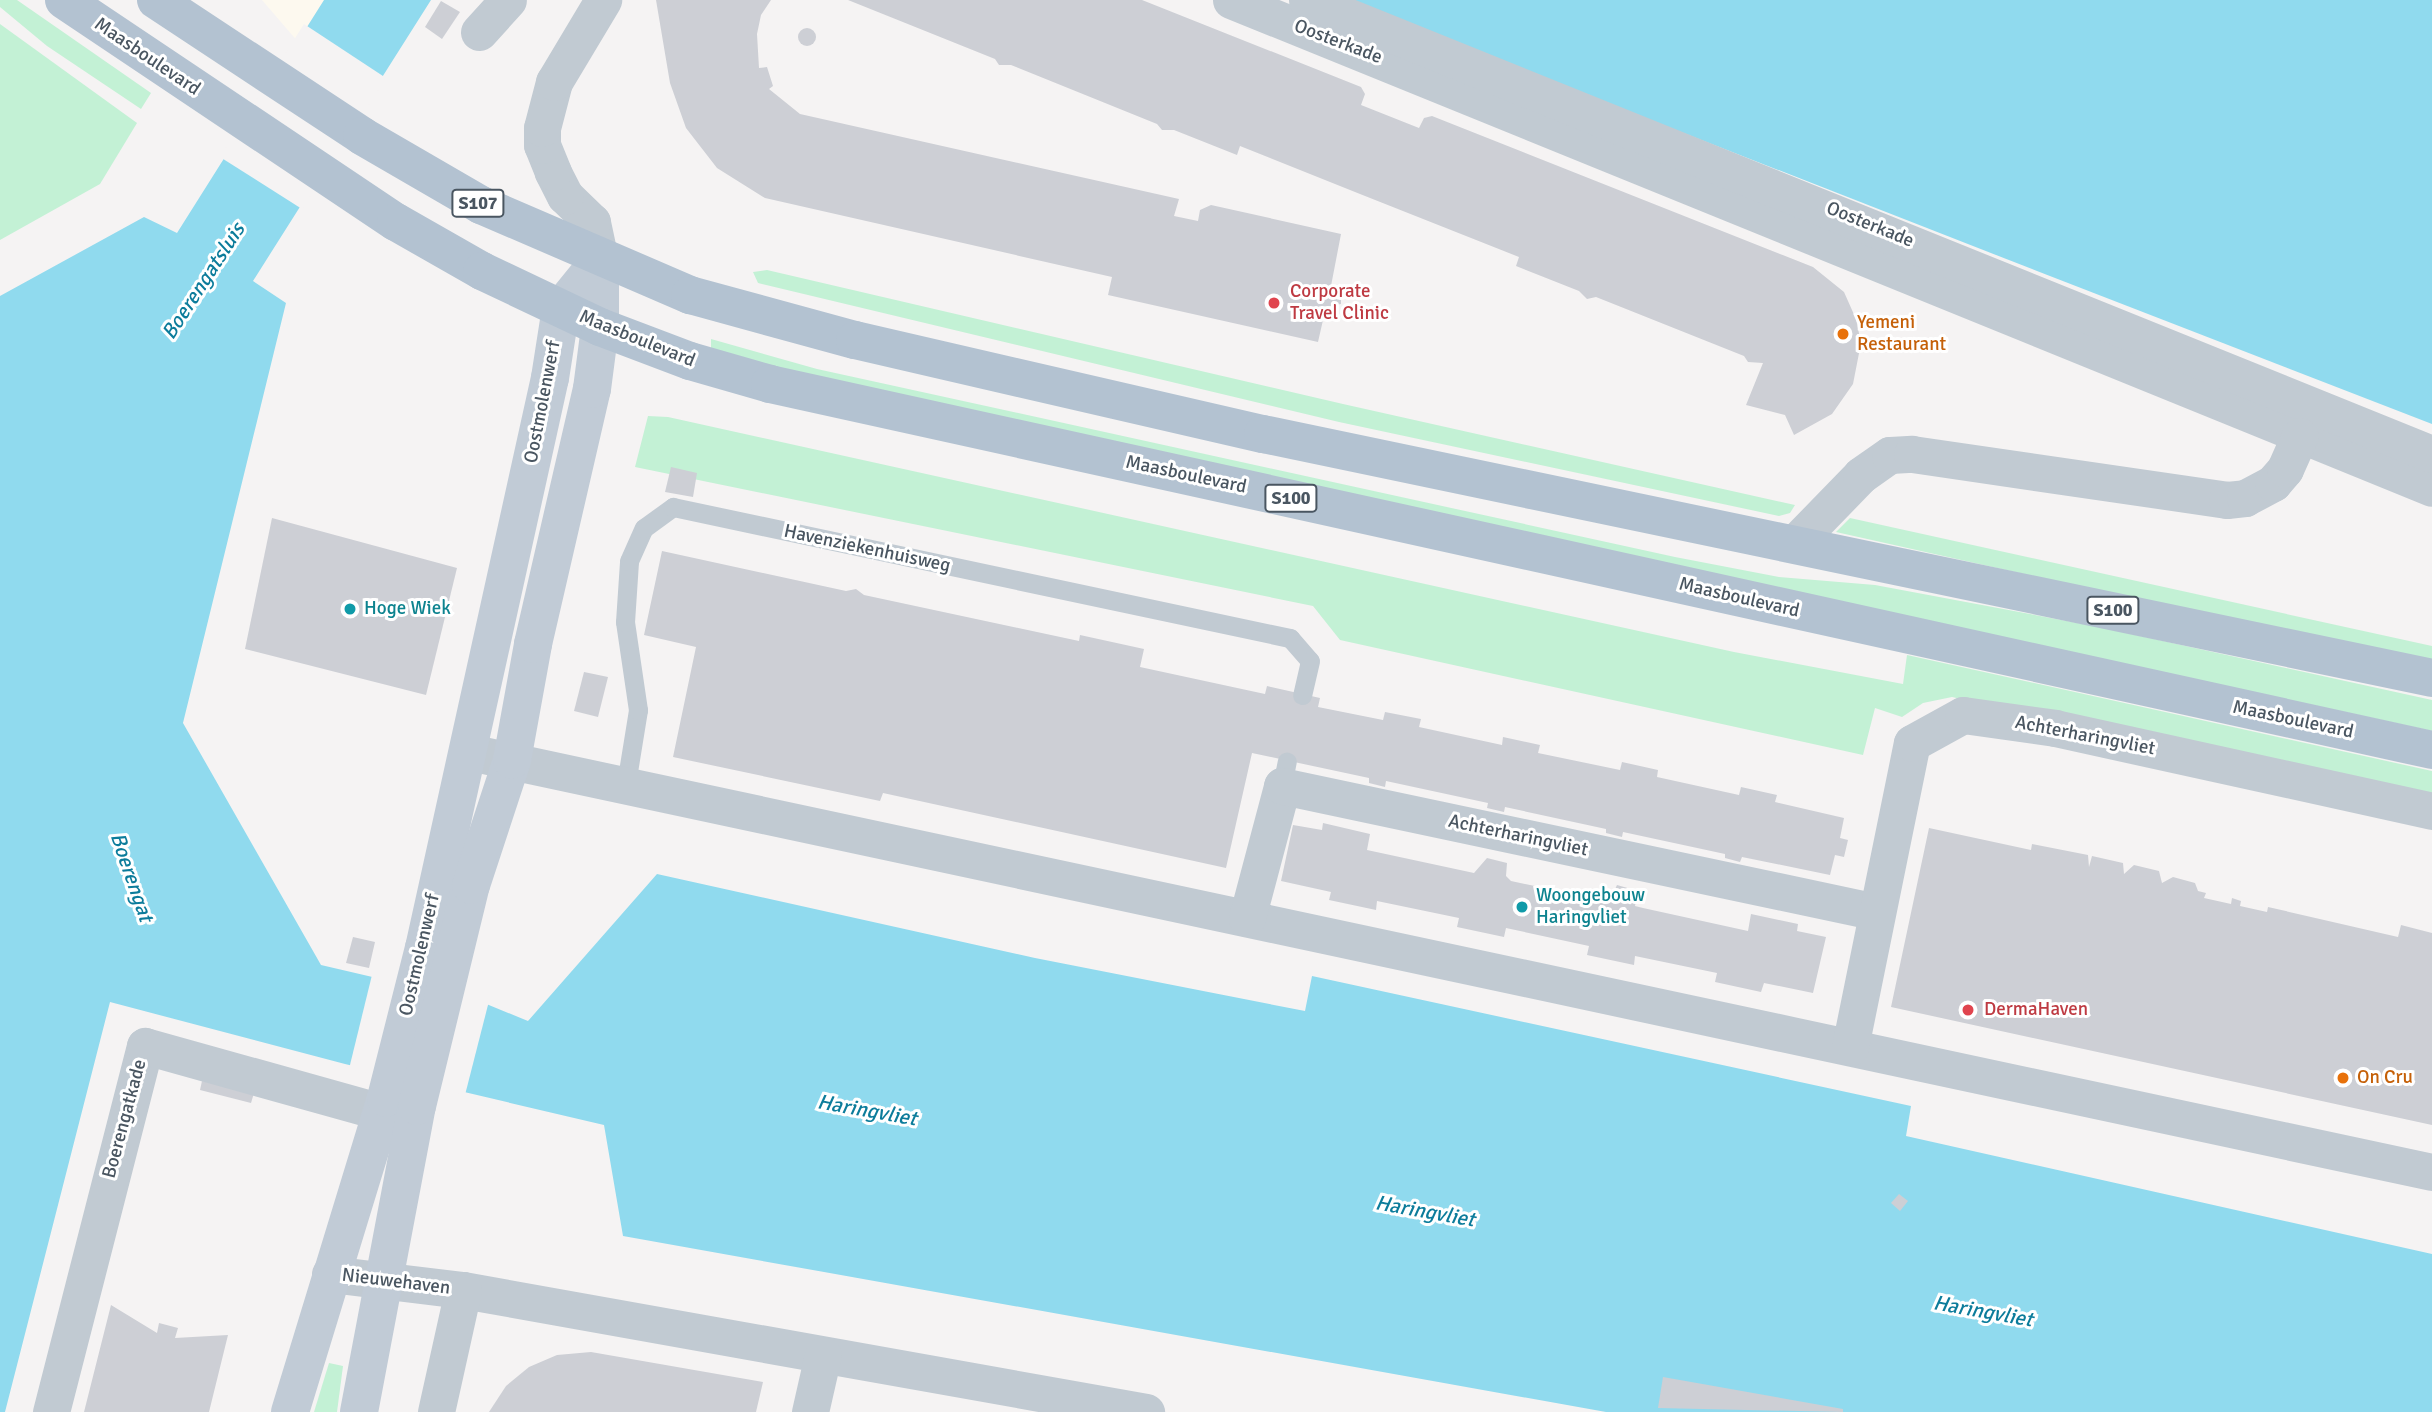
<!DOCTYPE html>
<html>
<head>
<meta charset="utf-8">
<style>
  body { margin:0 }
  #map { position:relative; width:2432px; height:1412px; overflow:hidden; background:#f5f3f3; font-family:Signika,sans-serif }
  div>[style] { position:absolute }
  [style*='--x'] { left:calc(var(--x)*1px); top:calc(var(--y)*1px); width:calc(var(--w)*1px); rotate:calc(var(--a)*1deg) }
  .commercial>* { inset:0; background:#fdf9ef }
  .green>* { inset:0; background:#c3f1d5 }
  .water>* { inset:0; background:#90daee }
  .pier>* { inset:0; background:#f5f3f3 }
  .building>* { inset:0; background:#cdcfd5 }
  .round { border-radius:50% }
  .lane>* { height:19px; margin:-9.5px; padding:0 9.5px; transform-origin:9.5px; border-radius:9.5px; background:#c1cad2 }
  .street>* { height:37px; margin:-18.5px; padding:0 18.5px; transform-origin:18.5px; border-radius:18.5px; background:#c1cad2 }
  .secondary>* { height:38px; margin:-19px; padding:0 19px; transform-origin:19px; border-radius:19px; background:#c1cbd6 }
  .primary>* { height:38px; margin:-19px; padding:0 19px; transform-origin:19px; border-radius:19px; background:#b3c2d1 }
  .dots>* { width:19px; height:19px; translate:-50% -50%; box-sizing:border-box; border:4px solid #fff; border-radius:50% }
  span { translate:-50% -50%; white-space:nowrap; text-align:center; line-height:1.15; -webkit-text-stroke:6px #fff; paint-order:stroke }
  .shield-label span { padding:2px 5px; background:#fff; border:2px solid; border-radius:5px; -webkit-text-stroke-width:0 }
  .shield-label { font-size:18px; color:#4a5661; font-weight:700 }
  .street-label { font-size:19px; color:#4a5661 }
  .health-label { font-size:19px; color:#be3a42 }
  .left { translate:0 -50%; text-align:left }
  .food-label { font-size:19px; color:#c56008 }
  .culture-label { font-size:19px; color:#0d838f }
  .water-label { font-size:21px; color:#0c7c9b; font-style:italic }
</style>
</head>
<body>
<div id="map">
  <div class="commercial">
    <i style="clip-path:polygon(262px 0,325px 0,299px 43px)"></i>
  </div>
  <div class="green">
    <i style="clip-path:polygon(0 0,17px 0,151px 93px,141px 109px,47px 46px,0 7px)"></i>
    <i style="clip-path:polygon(0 24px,137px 123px,100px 184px,0 240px)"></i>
    <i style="clip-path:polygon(767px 270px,1343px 404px,1795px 505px,1790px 513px,1779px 516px,1339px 422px,758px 283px,753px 272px)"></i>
    <i style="clip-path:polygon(711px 339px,817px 369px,1675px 557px,1779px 577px,1875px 585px,2104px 628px,2432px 700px,2432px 731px,824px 381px,711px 349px)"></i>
    <i style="clip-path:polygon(648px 416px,668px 417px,1734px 652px,1903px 684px,1907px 655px,2432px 771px,2432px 802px,1952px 697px,1923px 703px,1902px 717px,1875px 708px,1863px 755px,1340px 640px,1313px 606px,635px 467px)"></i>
    <i style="clip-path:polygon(1850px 518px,2432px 646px,2432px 665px,1836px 532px)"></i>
    <i style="clip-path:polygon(329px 1363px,343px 1366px,337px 1412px,314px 1412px)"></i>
  </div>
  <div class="water">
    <i style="clip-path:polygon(324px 0,431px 0,253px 281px,286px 303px,183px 723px,321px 965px,484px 1003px,528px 1021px,657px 874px,1035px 958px,1305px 1011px,1312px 976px,1911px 1106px,1906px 1136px,2432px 1254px,2432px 1412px,1606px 1412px,623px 1236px,604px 1125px,345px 1064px,110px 1002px,5px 1412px,0 1412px,0 296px,144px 217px,177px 233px)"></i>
    <i style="clip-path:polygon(1343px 0,2432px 0,2432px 424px,2037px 271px)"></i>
  </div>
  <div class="pier">
    <i style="clip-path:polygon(304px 24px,386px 78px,302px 209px,220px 157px)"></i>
    <i style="clip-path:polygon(372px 975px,489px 1001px,465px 1095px,349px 1069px)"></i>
  </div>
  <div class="building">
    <i style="clip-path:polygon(656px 0,771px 0,761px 15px,757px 34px,759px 68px,767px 67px,773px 86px,769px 89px,800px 114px,1179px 199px,1174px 216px,1198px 221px,1200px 210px,1211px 205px,1341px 234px,1331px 286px,1341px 292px,1341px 304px,1326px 307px,1318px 342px,1108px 295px,1112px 277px,765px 198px,717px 168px,686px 128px,670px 83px)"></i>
    <i style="clip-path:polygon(848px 0,1142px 0,1361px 87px,1365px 94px,1361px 105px,1419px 128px,1424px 118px,1432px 116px,1813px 267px,1844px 292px,1856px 319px,1861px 343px,1853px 384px,1832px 414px,1794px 435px,1785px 415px,1746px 405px,1763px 363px,1748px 362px,1744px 356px,1596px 297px,1587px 299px,1579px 291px,1516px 266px,1519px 257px,1360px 194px,1240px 146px,1237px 155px,1174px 130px,1162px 130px,1157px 124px,1011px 65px,999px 65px,995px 59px)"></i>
    <i style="clip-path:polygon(441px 1px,460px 12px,442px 39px,425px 27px)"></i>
    <i class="round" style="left:798px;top:28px;width:18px;height:18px"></i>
    <i style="clip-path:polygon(671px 467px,697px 473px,693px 497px,665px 492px)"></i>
    <i style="clip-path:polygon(272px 518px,457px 568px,426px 695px,245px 649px)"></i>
    <i style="clip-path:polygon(662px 551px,846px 591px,856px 589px,864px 595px,1079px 641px,1080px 635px,1144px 649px,1140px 667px,1265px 694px,1267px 686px,1320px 698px,1318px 707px,1383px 720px,1385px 712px,1421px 719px,1419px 727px,1502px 745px,1503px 737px,1540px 745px,1538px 753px,1620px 770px,1622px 762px,1658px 770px,1657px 777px,1739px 795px,1741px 787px,1777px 795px,1775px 802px,1844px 818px,1840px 838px,1848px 840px,1844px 857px,1835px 855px,1830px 875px,1742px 857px,1740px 862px,1725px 858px,1725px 854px,1623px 832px,1622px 837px,1606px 833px,1606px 829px,1505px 807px,1504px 812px,1487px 808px,1488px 803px,1386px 781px,1385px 787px,1369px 783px,1369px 778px,1252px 753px,1226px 868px,883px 793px,880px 801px,673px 757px,696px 647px,644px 635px)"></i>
    <i style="clip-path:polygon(584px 672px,608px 677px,598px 717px,574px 711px)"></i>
    <i style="clip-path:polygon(1323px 823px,1370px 834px,1367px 850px,1474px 873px,1487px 858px,1507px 863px,1506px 876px,1511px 881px,1602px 900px,1610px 900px,1617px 885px,1638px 891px,1635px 906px,1643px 908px,1748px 931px,1751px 914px,1798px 924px,1797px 931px,1826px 937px,1813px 993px,1764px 983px,1761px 992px,1715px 982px,1717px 973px,1635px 956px,1634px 965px,1587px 955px,1589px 946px,1506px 928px,1504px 937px,1457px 927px,1459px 918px,1377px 901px,1376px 910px,1329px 900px,1331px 892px,1281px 881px,1293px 825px,1322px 830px)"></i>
    <i style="clip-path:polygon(1929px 828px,2031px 850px,2032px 844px,2088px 855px,2089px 867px,2092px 856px,2123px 863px,2124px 874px,2134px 865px,2159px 871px,2162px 883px,2173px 877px,2195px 883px,2198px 891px,2206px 893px,2204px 898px,2231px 904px,2232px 898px,2241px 901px,2240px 906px,2267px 912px,2268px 907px,2398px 937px,2401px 925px,2432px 933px,2432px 1125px,1891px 1007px)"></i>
    <i style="clip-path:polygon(353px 937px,375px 942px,369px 968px,346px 963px)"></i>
    <i style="clip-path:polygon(202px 1081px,254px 1093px,251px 1103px,200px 1090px)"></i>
    <i style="clip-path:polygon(1899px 1194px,1908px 1201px,1900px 1211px,1891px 1203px)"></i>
    <i style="clip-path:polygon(111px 1305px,157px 1333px,159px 1323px,178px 1328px,175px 1338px,228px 1335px,209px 1412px,84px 1412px)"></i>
    <i style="clip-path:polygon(591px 1352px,763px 1382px,756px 1412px,489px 1412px,506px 1386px,529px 1367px,557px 1355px)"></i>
    <i style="clip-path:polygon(1663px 1377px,1843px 1409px,1843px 1412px,1658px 1408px)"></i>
  </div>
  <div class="lane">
    <i style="--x:626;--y:784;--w:75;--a:-80.8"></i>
    <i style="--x:638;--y:710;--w:89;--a:-98.4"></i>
    <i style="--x:625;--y:622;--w:61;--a:-86.2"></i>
    <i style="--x:629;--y:561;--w:36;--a:-66"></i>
    <i style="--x:644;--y:528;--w:36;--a:-36"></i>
    <i style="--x:673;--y:507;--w:631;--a:11.99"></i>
    <i style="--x:1290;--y:638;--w:30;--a:49"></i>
    <i style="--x:1310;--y:661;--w:35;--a:103"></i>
    <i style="--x:1282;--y:786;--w:25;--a:-79"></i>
  </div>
  <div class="street">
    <i style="--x:1231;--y:0;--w:1296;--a:22.11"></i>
    <i style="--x:1307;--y:0;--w:1213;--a:21.98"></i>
    <i style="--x:479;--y:32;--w:43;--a:-47.8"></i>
    <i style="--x:600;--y:260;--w:39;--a:-102"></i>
    <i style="--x:592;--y:222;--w:37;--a:-136"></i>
    <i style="--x:565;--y:196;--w:27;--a:-117"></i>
    <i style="--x:553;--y:172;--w:29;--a:-112"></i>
    <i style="--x:542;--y:145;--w:17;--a:-90"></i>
    <i style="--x:542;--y:128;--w:48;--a:-75.4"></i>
    <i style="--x:554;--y:82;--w:96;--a:-59.1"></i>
    <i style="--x:1794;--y:544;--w:96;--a:-45.8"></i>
    <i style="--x:1861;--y:475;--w:35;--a:-35"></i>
    <i style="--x:1890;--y:455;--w:22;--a:-3"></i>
    <i style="--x:1912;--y:454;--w:318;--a:8.3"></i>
    <i style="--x:2227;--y:500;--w:18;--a:-6"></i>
    <i style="--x:2245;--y:498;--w:32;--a:-28"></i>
    <i style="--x:2273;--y:483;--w:18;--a:-49"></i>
    <i style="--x:2285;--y:469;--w:36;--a:-66"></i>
    <i style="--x:469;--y:752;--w:2007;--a:12.08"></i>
    <i style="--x:1247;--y:918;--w:137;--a:-75.1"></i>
    <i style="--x:1282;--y:786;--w:608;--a:11.96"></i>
    <i style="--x:1850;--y:1047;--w:310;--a:-78.5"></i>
    <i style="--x:1912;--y:743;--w:58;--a:-28.8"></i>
    <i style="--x:1963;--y:715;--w:93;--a:8"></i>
    <i style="--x:2055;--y:728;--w:386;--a:12.4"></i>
    <i style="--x:330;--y:1274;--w:134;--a:6.9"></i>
    <i style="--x:463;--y:1290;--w:694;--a:10.13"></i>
    <i style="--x:51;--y:1412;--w:378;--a:-75.6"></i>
    <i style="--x:145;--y:1046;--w:226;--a:15.6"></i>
    <i style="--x:436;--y:1412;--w:125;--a:-77.5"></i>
    <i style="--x:810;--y:1412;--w:58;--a:-77.2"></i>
  </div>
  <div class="secondary">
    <i style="--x:290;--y:1412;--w:328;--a:-73"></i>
    <i style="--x:386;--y:1098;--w:155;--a:-75.8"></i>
    <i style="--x:424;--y:948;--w:584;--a:-77.54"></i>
    <i style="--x:550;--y:378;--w:71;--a:-81.1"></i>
    <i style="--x:561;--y:308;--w:62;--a:-50.9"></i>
    <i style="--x:359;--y:1412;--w:311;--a:-79.3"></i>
    <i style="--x:417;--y:1106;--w:228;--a:-76.3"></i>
    <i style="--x:471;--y:885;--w:132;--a:-71.8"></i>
    <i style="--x:512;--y:760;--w:118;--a:-79.7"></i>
    <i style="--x:533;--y:644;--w:262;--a:-77"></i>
    <i style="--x:592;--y:389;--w:63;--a:-82.6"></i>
    <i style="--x:600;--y:327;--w:67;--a:-90"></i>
  </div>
  <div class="primary">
    <i style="--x:64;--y:0;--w:399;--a:33.8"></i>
    <i style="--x:396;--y:222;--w:99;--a:29.7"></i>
    <i style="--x:482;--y:271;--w:131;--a:25.4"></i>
    <i style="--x:600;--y:327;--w:96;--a:20.7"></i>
    <i style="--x:690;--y:361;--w:83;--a:16"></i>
    <i style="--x:770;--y:384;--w:1702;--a:12.42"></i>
    <i style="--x:156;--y:0;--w:247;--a:33.4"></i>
    <i style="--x:362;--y:136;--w:138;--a:30.1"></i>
    <i style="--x:481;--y:205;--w:228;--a:23.3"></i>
    <i style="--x:690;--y:295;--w:171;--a:15.3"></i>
    <i style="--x:855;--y:340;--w:419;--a:13"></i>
    <i style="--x:1263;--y:434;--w:1194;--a:11.79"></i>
  </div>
  <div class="dots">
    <i style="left:1274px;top:303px;background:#e0444e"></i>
    <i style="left:1843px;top:334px;background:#e8710a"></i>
    <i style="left:350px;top:609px;background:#0f9aa8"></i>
    <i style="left:1522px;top:907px;background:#0f9aa8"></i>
    <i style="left:1968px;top:1010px;background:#e0444e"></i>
    <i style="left:2343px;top:1078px;background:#e8710a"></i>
  </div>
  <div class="shield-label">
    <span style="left:478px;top:203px">S107</span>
    <span style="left:1291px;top:498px">S100</span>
    <span style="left:2113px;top:610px">S100</span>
  </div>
  <div class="street-label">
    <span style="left:1338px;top:42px;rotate:21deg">Oosterkade</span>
    <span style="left:147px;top:57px;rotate:34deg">Maasboulevard</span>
    <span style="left:1870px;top:225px;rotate:22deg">Oosterkade</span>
    <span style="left:637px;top:339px;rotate:22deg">Maasboulevard</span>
    <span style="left:543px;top:402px;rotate:-79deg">Oostmolenwerf</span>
    <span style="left:1186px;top:475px;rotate:12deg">Maasboulevard</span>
    <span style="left:867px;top:549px;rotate:12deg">Havenziekenhuisweg</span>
    <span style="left:1739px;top:598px;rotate:13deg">Maasboulevard</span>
    <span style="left:2293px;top:720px;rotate:12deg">Maasboulevard</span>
    <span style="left:2085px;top:736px;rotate:11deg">Achterharingvliet</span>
    <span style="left:1518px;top:836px;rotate:12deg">Achterharingvliet</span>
    <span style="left:420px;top:955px;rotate:-77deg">Oostmolenwerf</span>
    <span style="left:125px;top:1119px;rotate:-75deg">Boerengatkade</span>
    <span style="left:396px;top:1282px;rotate:7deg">Nieuwehaven</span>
  </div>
  <div class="health-label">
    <span class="left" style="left:1290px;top:303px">Corporate<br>Travel Clinic</span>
    <span class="left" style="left:1984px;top:1010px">DermaHaven</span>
  </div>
  <div class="food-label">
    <span class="left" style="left:1857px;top:334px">Yemeni<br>Restaurant</span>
    <span class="left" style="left:2357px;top:1078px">On Cru</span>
  </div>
  <div class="culture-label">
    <span class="left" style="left:364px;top:609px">Hoge Wiek</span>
    <span class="left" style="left:1536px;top:907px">Woongebouw<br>Haringvliet</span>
  </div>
  <div class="water-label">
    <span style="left:203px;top:281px;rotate:-57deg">Boerengatsluis</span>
    <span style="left:132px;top:877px;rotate:71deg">Boerengat</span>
    <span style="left:867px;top:1110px;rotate:10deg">Haringvliet</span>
    <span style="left:1425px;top:1211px;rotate:10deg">Haringvliet</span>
    <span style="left:1983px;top:1311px;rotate:10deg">Haringvliet</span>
  </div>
</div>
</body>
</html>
